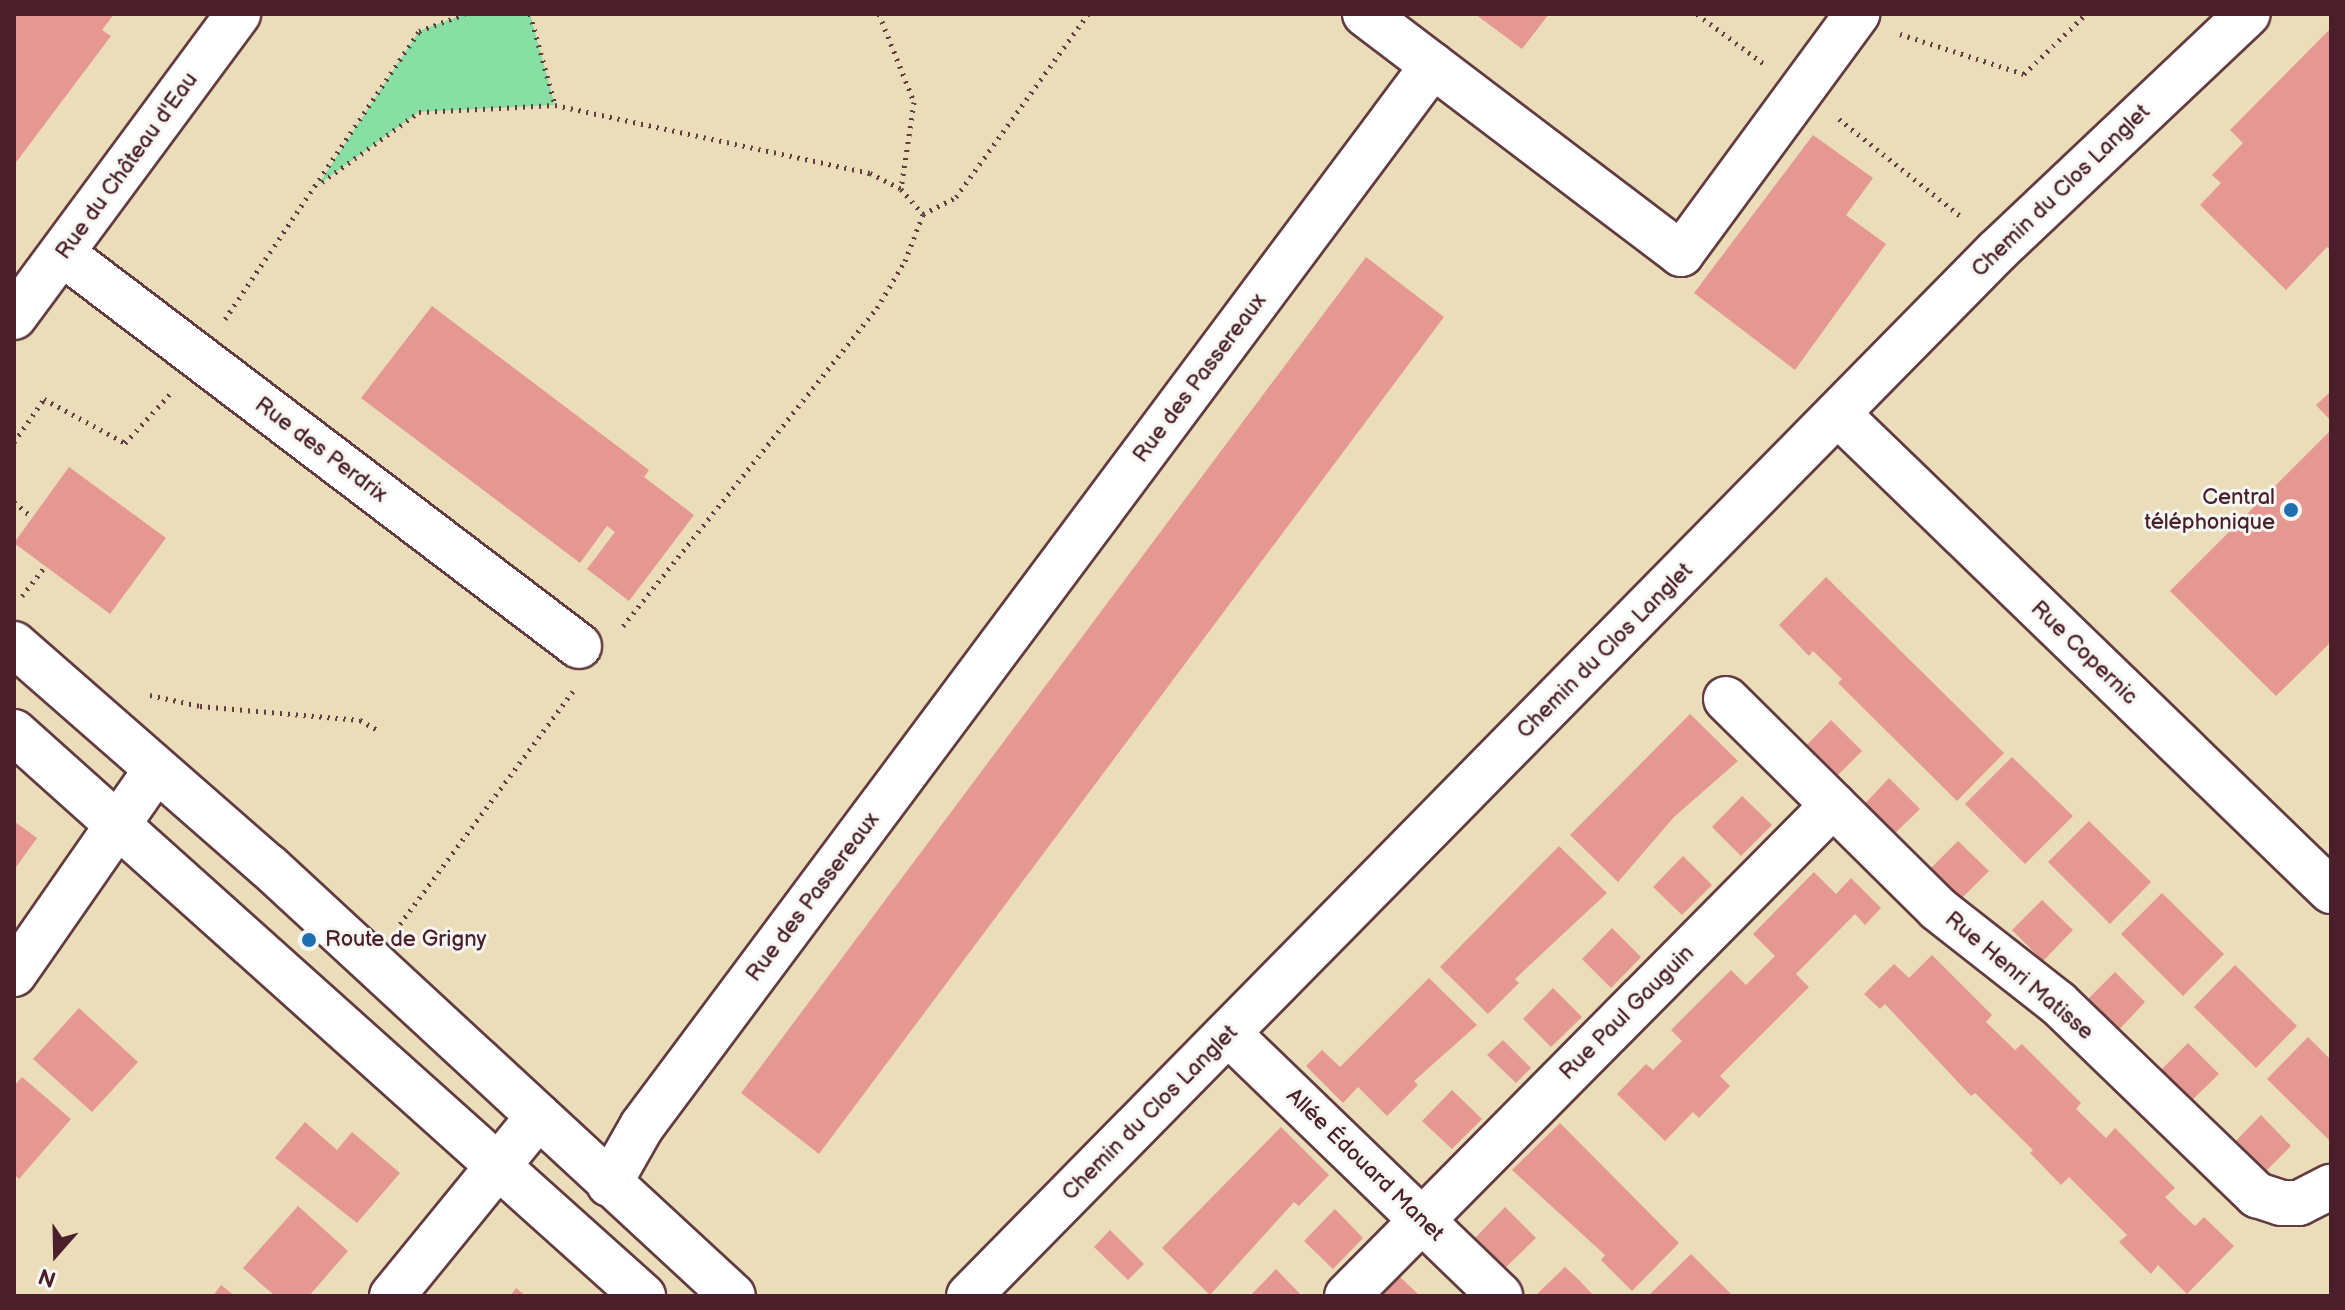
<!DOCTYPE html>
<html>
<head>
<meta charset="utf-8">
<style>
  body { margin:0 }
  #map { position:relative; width:2345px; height:1310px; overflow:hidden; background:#ebddb9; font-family:"Balsamiq Sans",sans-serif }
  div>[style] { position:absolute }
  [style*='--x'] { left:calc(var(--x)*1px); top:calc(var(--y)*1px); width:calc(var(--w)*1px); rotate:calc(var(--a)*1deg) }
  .green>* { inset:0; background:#87dfa3 }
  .building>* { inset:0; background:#e59891 }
  .path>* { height:5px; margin-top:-2.5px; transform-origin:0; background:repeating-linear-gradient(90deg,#623c40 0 2px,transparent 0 8px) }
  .roads { filter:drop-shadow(2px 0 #623c40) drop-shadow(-2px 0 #623c40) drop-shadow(0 2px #623c40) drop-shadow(0 -2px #623c40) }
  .minor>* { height:44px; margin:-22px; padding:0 22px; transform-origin:22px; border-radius:22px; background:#fff }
  .dots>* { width:22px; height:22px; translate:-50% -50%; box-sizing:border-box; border:4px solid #f6f6f2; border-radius:50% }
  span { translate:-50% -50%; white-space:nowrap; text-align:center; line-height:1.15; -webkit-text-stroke:6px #f6f6f2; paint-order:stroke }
  .street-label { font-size:22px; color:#4a1f2b }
  .poi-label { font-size:22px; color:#4a1f2b }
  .right { translate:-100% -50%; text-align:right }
  .left { translate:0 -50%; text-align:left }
  .frame { position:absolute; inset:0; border:16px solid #4a1f2b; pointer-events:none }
  .north { position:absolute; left:16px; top:1214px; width:80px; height:80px; -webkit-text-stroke:6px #f6f6f2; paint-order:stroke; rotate:200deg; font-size:22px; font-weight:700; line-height:32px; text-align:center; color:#4a1f2b }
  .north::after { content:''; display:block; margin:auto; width:28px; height:36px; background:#4a1f2b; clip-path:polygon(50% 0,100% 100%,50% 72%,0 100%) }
</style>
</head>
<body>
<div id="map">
  <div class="green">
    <i style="clip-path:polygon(465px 14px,530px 14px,555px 105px,419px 112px,318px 185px,419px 31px)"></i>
  </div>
  <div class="building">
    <i style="clip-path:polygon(14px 14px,114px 14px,102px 30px,111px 36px,14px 165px)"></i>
    <i style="clip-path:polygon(1475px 14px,1549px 14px,1522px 49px)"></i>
    <i style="clip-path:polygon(2330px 29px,2331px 251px,2327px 247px,2286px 290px,2200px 205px,2221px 183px,2212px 175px,2243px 143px,2230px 130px)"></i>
    <i style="clip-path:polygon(1813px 135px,1873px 178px,1846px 215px,1886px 244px,1795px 370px,1694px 293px)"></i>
    <i style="clip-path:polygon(1366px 257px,1444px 317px,819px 1154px,741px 1093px)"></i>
    <i style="clip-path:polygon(432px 306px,649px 470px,644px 477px,694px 515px,629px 601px,587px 569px,615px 532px,607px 526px,580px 563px,361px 398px)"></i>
    <i style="clip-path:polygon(2331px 391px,2331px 421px,2316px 405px)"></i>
    <i style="clip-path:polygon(2331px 430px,2331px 642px,2276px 696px,2170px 591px)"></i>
    <i style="clip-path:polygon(69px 467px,166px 538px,110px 614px,14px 543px)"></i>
    <i style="clip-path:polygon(1826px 577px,2004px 753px,1957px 801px,1838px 683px,1842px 679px,1813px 651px,1809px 656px,1779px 625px)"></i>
    <i style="clip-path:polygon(1690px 714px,1738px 761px,1674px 817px,1618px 882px,1570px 835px)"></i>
    <i style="clip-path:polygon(1831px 720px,1862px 751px,1832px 781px,1801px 751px)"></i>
    <i style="clip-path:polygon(2012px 757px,2073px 816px,2025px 864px,1965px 804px)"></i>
    <i style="clip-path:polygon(1889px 778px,1920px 809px,1890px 838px,1860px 809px)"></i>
    <i style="clip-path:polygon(1742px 796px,1772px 825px,1741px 856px,1712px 827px)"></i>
    <i style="clip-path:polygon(14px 821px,37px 838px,14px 870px)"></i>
    <i style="clip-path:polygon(2089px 821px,2151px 882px,2110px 924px,2048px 862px)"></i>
    <i style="clip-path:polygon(1958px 841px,1989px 871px,1958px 902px,1928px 871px)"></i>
    <i style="clip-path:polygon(1559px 846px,1607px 893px,1515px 979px,1519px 983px,1488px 1014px,1440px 967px)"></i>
    <i style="clip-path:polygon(1683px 856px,1712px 885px,1682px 915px,1653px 887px)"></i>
    <i style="clip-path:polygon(1814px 872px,1836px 894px,1851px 878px,1881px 908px,1865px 925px,1855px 914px,1796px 974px,1809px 987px,1720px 1076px,1730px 1086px,1699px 1118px,1693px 1112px,1665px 1141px,1617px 1094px,1646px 1064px,1653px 1070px,1682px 1041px,1671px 1030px,1731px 970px,1746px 985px,1775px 956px,1753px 934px)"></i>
    <i style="clip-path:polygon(2162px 893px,2224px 954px,2183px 996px,2121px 934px)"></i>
    <i style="clip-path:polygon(2042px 900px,2073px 930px,2043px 961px,2012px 930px)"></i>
    <i style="clip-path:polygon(1612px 928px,1641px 957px,1611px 988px,1582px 959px)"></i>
    <i style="clip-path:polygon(1932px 955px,1992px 1015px,1986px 1022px,2015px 1050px,2022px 1044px,2081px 1103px,2076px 1109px,2106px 1138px,2115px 1128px,2175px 1188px,2165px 1197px,2180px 1212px,2195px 1226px,2204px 1217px,2234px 1246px,2187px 1294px,2158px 1265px,2151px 1274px,2119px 1242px,2127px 1235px,2069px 1177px,2061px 1185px,2030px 1153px,2033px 1150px,1975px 1093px,1971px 1096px,1885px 1004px,1880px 1009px,1864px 994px,1894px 964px,1909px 978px)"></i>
    <i style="clip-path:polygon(2235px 965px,2297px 1026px,2256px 1068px,2194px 1007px)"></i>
    <i style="clip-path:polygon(2115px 972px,2145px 1002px,2116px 1033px,2085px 1002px)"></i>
    <i style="clip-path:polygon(1429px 978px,1477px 1025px,1414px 1081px,1418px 1085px,1387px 1116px,1358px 1087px,1343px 1103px,1306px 1066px,1322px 1050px,1340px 1067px)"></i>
    <i style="clip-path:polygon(1553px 988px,1582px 1017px,1551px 1047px,1523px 1019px)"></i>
    <i style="clip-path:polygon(79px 1008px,138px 1062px,92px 1112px,33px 1059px)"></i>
    <i style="clip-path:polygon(2308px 1037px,2331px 1060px,2329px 1140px,2267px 1079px)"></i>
    <i style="clip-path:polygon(1503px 1040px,1531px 1068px,1516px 1083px,1487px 1055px)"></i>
    <i style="clip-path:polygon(2188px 1043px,2219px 1074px,2188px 1104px,2157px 1074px)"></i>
    <i style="clip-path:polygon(22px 1077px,71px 1119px,19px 1179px,14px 1174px,14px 1086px)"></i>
    <i style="clip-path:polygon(1452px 1090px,1482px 1119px,1452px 1149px,1422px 1121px)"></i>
    <i style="clip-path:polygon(2261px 1115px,2291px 1146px,2261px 1176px,2231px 1146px)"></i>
    <i style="clip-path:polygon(305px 1122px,337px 1150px,352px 1132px,400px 1173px,357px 1223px,275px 1158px)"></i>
    <i style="clip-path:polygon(1560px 1123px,1679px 1243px,1632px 1291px,1601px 1260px,1605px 1255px,1512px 1170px)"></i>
    <i style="clip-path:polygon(1281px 1127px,1329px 1175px,1299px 1206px,1294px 1202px,1210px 1295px,1162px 1248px)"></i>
    <i style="clip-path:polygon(298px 1206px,348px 1251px,309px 1296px,275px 1296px,243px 1268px)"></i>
    <i style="clip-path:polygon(1505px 1207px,1536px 1238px,1505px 1268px,1475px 1238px)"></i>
    <i style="clip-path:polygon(1335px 1209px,1363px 1238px,1333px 1269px,1304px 1241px)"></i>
    <i style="clip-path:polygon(1110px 1230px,1144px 1264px,1128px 1280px,1094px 1247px)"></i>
    <i style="clip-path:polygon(1691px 1254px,1733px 1296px,1648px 1296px)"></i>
    <i style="clip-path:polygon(1565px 1267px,1580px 1281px,1594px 1296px,1535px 1296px)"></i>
    <i style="clip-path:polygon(1276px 1269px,1302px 1296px,1250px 1296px)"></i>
    <i style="clip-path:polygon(1396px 1273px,1420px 1296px,1373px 1296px)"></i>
    <i style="clip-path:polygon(221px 1285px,235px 1296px,213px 1296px)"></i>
    <i style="clip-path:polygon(516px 1288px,526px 1296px,510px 1296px)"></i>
  </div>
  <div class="path">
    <i style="--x:530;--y:14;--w:94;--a:74.6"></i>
    <i style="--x:879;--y:14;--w:95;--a:68.3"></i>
    <i style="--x:914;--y:102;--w:88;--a:98.5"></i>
    <i style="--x:901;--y:189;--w:33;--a:49"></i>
    <i style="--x:1697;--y:14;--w:84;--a:36.7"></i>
    <i style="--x:1900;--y:34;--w:130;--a:17.9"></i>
    <i style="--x:2024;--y:74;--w:86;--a:-44.1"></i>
    <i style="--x:1839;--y:119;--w:159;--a:38.6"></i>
    <i style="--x:322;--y:182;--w:120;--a:-35.8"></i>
    <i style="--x:419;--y:112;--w:136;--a:-2.9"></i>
    <i style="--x:555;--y:105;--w:322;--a:12.2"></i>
    <i style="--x:870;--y:173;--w:35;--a:27"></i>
    <i style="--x:225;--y:319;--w:347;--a:-56"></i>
    <i style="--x:419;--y:31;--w:49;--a:-20.3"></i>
    <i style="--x:14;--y:442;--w:52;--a:-55.1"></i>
    <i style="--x:44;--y:399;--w:92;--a:28.5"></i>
    <i style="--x:125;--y:443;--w:67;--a:-47.4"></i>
    <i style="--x:14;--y:502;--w:23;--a:40"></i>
    <i style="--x:22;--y:596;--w:37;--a:-52"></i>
    <i style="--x:623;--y:626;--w:407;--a:-51.4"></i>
    <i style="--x:877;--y:308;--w:55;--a:-59.2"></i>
    <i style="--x:905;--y:261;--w:50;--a:-69"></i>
    <i style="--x:923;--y:214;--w:37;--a:-27"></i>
    <i style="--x:956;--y:197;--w:226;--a:-54.2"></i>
    <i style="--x:150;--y:695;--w:51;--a:12.4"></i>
    <i style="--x:200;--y:706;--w:161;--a:5"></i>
    <i style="--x:360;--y:720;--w:20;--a:30"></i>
    <i style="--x:400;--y:924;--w:290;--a:-53.4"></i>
  </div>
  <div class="roads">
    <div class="minor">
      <i style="--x:1365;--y:14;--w:397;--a:37.2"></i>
      <i style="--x:1681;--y:254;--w:298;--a:-53.7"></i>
      <i style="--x:63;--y:254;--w:648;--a:37.22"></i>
      <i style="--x:14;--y:317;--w:377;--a:-53.5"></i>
      <i style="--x:1838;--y:414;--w:686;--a:44.06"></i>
      <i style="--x:14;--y:644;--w:337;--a:41.2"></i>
      <i style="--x:268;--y:866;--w:633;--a:42.76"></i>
      <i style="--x:1726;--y:699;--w:298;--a:44.7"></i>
      <i style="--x:1938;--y:909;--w:152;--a:38.1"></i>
      <i style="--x:2058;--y:1003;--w:277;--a:44"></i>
      <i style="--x:2257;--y:1195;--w:25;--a:18"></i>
      <i style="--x:2281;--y:1203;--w:18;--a:0"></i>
      <i style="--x:2299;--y:1203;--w:36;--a:-27"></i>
      <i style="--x:14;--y:732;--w:845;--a:41.88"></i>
      <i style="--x:14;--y:974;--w:249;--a:-55.2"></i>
      <i style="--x:1229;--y:1034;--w:377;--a:44"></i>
      <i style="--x:609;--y:1184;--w:67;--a:-60.4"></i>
      <i style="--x:642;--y:1126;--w:1323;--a:-53.29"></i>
      <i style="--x:392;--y:1296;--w:232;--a:-50.8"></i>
      <i style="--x:969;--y:1296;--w:1466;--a:-45.47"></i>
      <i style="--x:1997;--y:251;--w:345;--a:-43.4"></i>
      <i style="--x:1347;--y:1296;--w:691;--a:-45.29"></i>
    </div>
  </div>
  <div class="dots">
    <i style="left:2291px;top:510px;background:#1f6fb2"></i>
    <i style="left:309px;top:940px;background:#1f6fb2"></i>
  </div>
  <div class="street-label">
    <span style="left:127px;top:166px;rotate:-54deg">Rue du Château d'Eau</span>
    <span style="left:2061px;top:191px;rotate:-44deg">Chemin du Clos Langlet</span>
    <span style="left:1200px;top:378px;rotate:-53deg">Rue des Passereaux</span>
    <span style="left:321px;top:450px;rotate:37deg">Rue des Perdrix</span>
    <span style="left:1605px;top:651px;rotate:-45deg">Chemin du Clos Langlet</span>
    <span style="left:2084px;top:653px;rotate:44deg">Rue Copernic</span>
    <span style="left:813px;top:897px;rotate:-53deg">Rue des Passereaux</span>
    <span style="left:2019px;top:976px;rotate:40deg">Rue Henri Matisse</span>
    <span style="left:1627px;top:1013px;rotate:-45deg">Rue Paul Gauguin</span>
    <span style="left:1150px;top:1113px;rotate:-45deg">Chemin du Clos Langlet</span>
    <span style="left:1365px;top:1165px;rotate:44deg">Allée Édouard Manet</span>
  </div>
  <div class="poi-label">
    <span class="right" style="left:2275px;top:510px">Central<br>téléphonique</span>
    <span class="left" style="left:325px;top:940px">Route de Grigny</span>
  </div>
  <div class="frame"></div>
  <div class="north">N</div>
</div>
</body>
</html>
